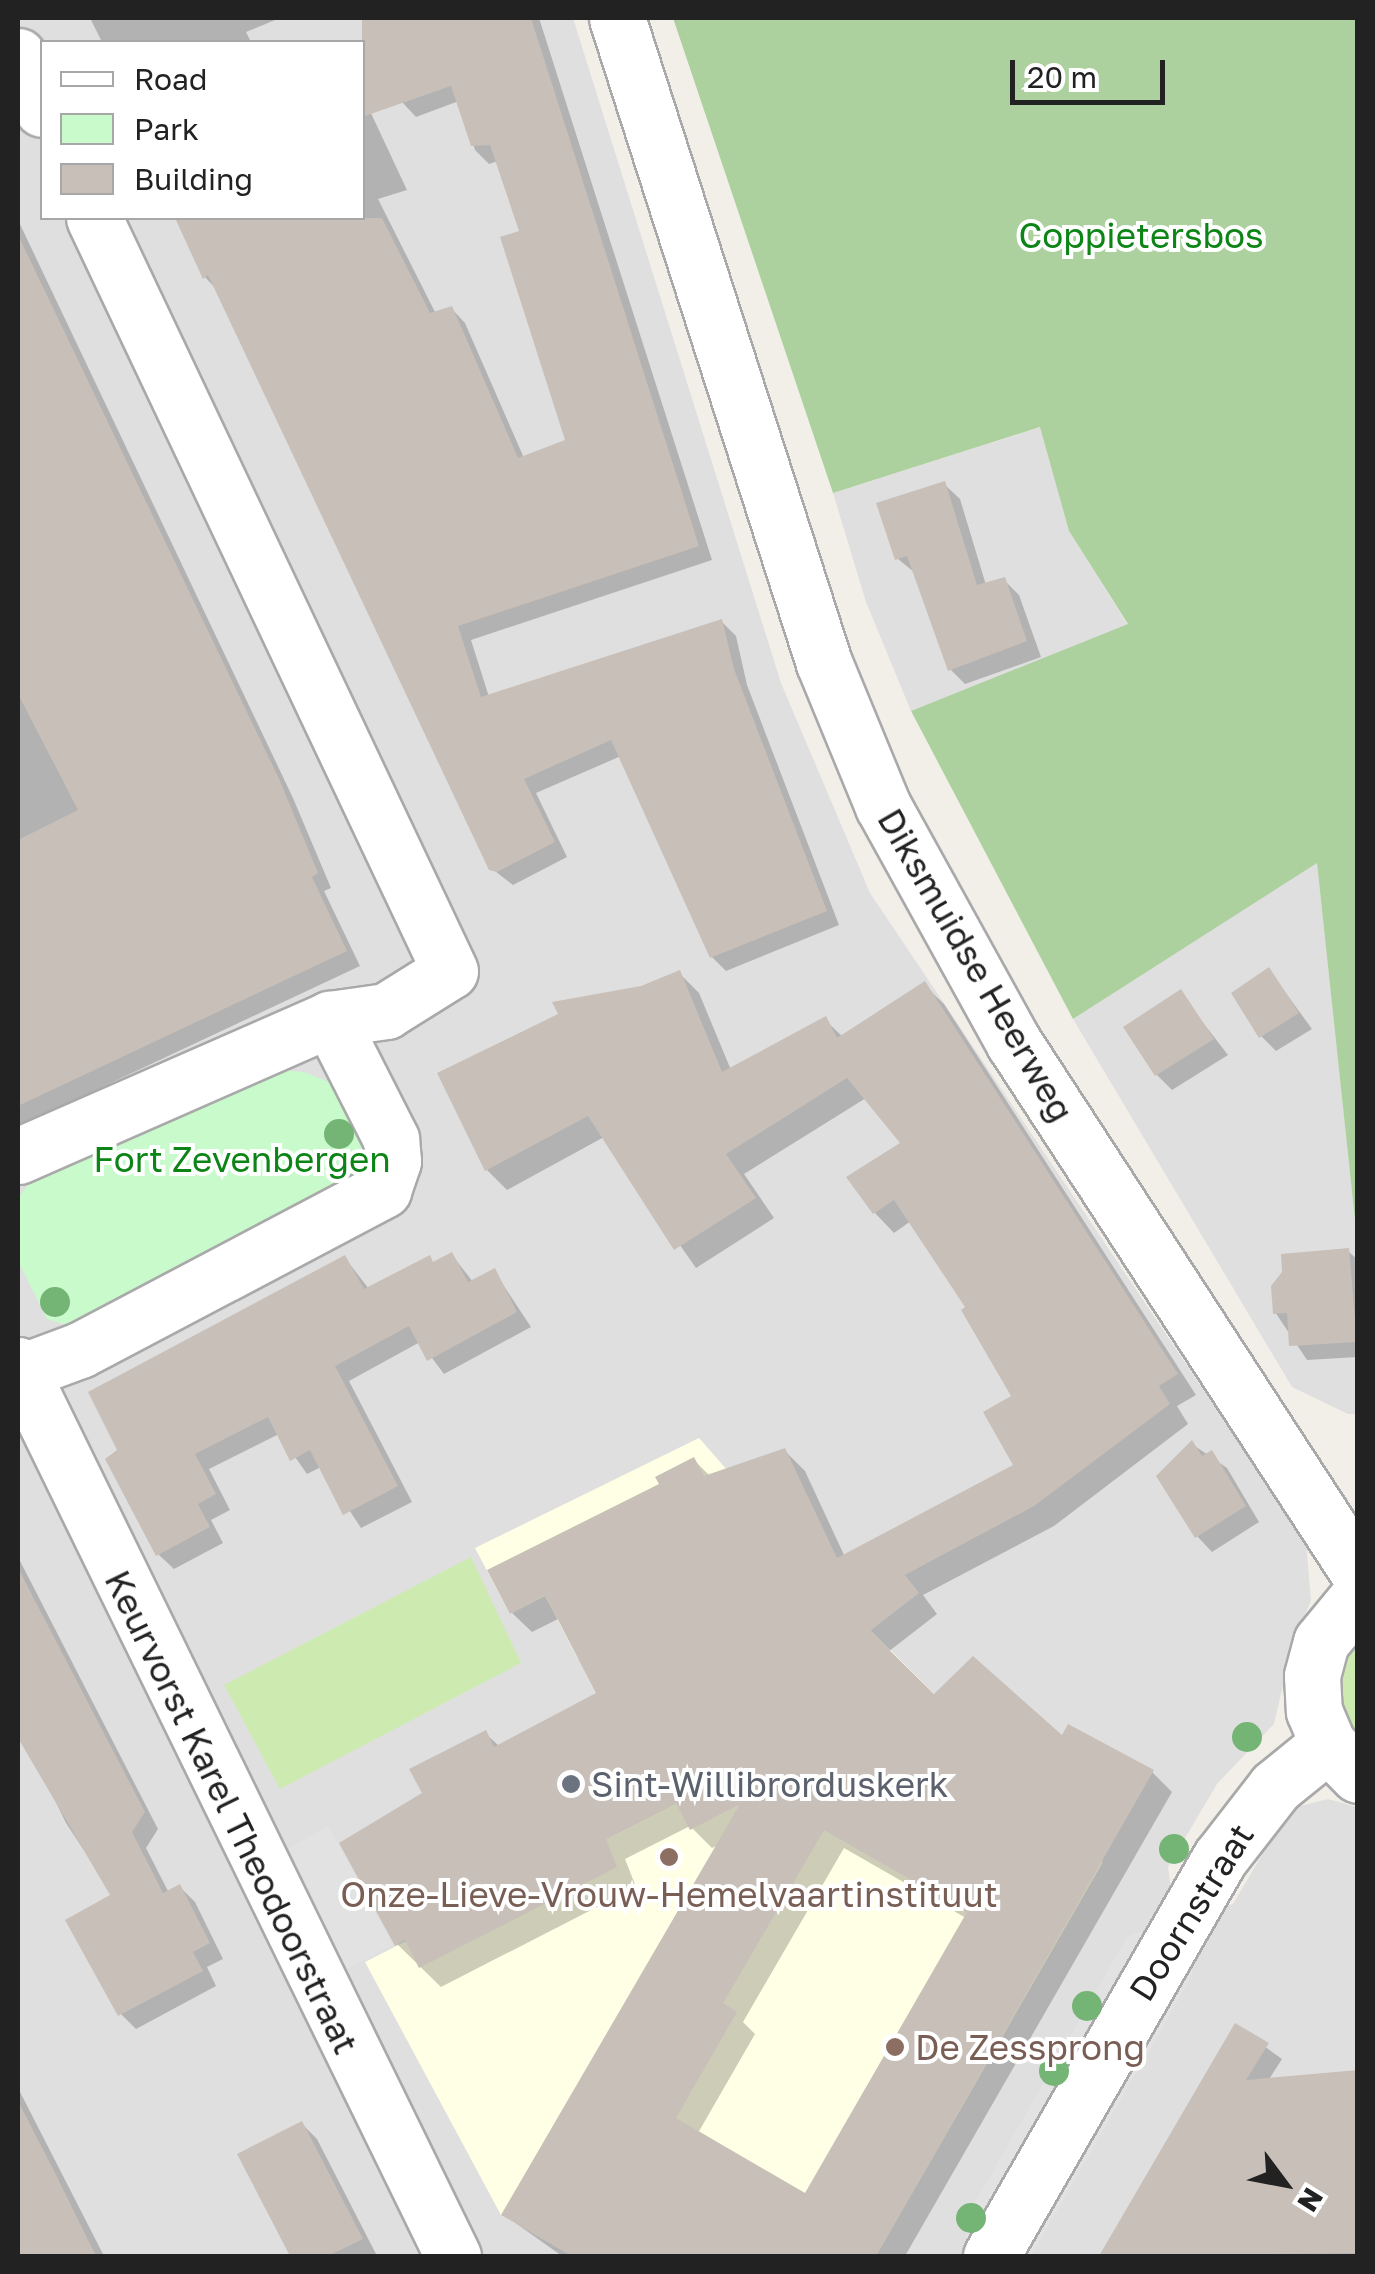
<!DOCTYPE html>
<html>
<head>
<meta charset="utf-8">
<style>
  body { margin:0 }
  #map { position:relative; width:1375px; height:2274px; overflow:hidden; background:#f2efe9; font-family:"Golos Text",sans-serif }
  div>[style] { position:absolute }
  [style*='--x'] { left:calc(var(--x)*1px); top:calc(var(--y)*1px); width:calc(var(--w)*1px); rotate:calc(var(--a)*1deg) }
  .residential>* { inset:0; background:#e0dfdf }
  .education>* { inset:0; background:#ffffe5 }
  .grass>* { inset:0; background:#cdebb0 }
  .forest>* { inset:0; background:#add19e }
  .park>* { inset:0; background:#c8facc }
  .parking>* { inset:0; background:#e2e2e2 }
  .shadow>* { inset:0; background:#0003 }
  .building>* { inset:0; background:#c7bfb8 }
  .roads { filter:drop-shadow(2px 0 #a9a9a9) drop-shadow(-2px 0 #a9a9a9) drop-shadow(0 2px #a9a9a9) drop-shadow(0 -2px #a9a9a9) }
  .street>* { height:55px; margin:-27.5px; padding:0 27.5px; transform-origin:27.5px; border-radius:27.5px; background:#fff }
  .trees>* { width:30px; height:30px; margin:-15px; border-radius:50%; background:#74b475 }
  .dots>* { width:28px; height:28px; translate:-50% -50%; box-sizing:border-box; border:5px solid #fff; border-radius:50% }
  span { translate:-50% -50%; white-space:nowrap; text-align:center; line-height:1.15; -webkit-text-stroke:8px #fff; paint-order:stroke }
  .park-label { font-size:35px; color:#0c8416 }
  .street-label { font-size:35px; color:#222 }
  .worship-label { font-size:35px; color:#5b616d }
  .left { translate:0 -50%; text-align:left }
  .education-label { font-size:35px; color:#785e54 }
  .frame { position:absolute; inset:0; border:20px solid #222; pointer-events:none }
  .legend { position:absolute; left:40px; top:40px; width:325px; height:180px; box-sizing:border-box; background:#fff; border:2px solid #a7a7a7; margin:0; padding:12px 18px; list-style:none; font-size:30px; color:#222 }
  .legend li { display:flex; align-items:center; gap:20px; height:50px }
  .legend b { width:50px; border:2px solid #a7a7a7 }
  .north { position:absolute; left:1235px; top:2134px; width:100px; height:100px; -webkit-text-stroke:8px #fff; paint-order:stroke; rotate:122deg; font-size:28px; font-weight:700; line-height:40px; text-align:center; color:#222 }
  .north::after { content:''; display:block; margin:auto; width:35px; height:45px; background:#222; clip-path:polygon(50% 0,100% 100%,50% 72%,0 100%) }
  .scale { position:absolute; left:1010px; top:60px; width:155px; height:45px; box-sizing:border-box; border:5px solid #222; border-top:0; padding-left:12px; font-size:30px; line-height:35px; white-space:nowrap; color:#222; -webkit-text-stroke:8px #fff; paint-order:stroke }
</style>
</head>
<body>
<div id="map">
  <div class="residential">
    <i style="clip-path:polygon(evenodd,18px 18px,573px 18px,781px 683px,870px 893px,1306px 1543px,1311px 1601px,1293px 1642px,1274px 1724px,1217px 1784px,1168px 1867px,1171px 1888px,1148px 1930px,1128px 1937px,965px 2221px,967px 2244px,960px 2256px,18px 2256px,18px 18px,42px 42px,362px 42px,362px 218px,42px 218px,42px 42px)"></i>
    <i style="clip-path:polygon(1041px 427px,1069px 531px,1128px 625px,911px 711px,866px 602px,833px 493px)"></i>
    <i style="clip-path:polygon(1317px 862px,1357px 1239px,1357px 1414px,1348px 1414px,1292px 1387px,1073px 1019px)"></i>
    <i style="clip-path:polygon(1328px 1799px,1357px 1807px,1357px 2256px,1030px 2256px,1192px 1975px,1188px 1954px,1212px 1911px,1233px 1904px,1284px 1817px,1300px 1806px)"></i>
  </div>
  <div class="education">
    <i style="clip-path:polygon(699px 1438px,852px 1612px,1103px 1862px,876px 2256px,572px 2256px,501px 2215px,365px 1962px,676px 1803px,626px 1636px,578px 1659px,545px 1596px,510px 1614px,475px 1548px)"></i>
  </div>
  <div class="grass">
    <i style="clip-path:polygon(471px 1557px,521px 1663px,280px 1789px,224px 1685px)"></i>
    <i style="clip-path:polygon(1357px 1618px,1357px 1748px,1336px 1712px,1338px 1649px)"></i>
  </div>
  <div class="forest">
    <i style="clip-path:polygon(673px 18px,1357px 18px,1357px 1239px,1317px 863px,1073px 1019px,911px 711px,1128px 624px,1069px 531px,1040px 427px,833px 493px)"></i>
  </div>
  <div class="park">
    <i style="clip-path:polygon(253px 1068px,304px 1072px,336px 1085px,368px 1129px,364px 1167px,344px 1189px,70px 1326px,47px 1319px,18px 1261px,18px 1198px,27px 1186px)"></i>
  </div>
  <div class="parking">
    <i style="clip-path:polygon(328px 1826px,393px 1945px,339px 1973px,275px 1856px)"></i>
    <i style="clip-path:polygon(1148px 1930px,967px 2244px,965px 2221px,1128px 1937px)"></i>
    <i style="clip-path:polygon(1188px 1954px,1192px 1975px,1030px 2256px,1014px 2256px)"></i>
  </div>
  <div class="shadow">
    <i style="clip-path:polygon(90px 18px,280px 18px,246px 32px,251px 42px,102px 42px)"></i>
    <i style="clip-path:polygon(377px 18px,539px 18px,712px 560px,471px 640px,489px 697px,722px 622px,736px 636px,747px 685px,839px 925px,726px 971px,712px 957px,621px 756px,536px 793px,567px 857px,513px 885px,491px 868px,218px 291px,205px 277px,177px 218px,362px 218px,362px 94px,407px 190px,378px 199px,436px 314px,451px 308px,465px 323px,524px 458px,568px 441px,522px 233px,498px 161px,489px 164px,475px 150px,459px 101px,416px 117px,402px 102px)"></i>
    <i style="clip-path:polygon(18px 220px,293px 798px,331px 888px,324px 891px,360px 966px,19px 1126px)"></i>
    <i style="clip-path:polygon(944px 484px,960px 499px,986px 585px,1004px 580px,1019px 595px,1041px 657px,965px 684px,950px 669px,915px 573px,897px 558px)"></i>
    <i style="clip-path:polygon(1269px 970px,1312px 1029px,1276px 1051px,1261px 1036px)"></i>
    <i style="clip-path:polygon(evenodd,679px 973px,699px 993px,731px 1070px,825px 1020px,843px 1037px,924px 985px,944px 1004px,1196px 1395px,1177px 1406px,1188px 1424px,1054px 1526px,923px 1595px,937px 1614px,888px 1652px,934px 1698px,1152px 1772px,1172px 1792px,905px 2256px,562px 2256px,504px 2215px,720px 1844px,712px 1848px,690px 1826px,625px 1859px,636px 1887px,441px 1987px,397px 1944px,425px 1794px,485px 1733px,500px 1747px,599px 1694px,560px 1618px,532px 1632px,512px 1613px,694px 1460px,710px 1476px,785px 1451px,805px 1471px,845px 1557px,1016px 1466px,1015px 1396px,968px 1308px,911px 1221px,894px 1233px,875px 1213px,903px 1144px,866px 1098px,744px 1174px,774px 1218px,696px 1268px,604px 1137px,507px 1190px,487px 1170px,642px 988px,679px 973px,844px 1848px,966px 1918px,805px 2196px,698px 2133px,755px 2034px,743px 2022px,844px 1848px)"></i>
    <i style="clip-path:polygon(1180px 993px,1228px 1055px,1172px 1090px,1157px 1075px)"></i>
    <i style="clip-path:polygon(1348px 1251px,1358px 1260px,1358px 1357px,1307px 1360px,1275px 1312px)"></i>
    <i style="clip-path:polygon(452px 1255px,473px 1282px,494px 1271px,531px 1327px,444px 1374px,420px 1342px,349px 1381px,412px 1502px,361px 1528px,321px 1467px,307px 1474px,279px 1434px,209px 1469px,230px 1510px,211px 1520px,223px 1543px,174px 1569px,158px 1554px,108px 1460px,345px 1258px,369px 1289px)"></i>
    <i style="clip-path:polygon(1192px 1444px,1227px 1468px,1259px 1522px,1212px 1552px,1197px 1536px)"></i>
    <i style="clip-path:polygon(18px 1557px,158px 1829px,146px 1848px,169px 1893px,180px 1887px,195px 1902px,223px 1959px,207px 1967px,216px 1986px,136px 2029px,121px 2014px,114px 1896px,66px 1823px,18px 1724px)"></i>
    <i style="clip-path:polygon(1236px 2026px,1282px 2059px,1268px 2081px,1358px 2073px,1358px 2256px,1102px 2256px)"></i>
    <i style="clip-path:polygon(18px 2088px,104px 2256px,18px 2256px)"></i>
    <i style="clip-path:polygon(302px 2124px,317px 2139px,376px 2254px,293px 2256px,241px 2155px)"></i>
  </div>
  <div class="building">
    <i style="clip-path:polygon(362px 18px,531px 18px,699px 546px,458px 626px,481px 697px,722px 619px,734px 669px,827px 911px,710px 958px,611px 740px,524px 779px,555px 842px,497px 872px,489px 870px,208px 275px,203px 279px,175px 218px,382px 218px,430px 313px,452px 306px,518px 458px,565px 440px,500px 237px,519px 231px,490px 145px,471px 146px,451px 86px,362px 117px)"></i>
    <i style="clip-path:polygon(18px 235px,280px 781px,318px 873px,312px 877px,347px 951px,18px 1106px,18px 840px,78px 810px,18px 694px)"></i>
    <i style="clip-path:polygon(945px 481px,977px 585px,1005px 577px,1027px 641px,948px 671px,907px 556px,895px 560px,876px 503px)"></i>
    <i style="clip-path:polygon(1269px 967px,1299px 1013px,1259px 1038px,1231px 993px)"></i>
    <i style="clip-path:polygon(evenodd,680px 970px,722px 1072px,826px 1016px,837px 1038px,925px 981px,1178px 1374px,1159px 1386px,1170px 1404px,1034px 1506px,905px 1575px,919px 1593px,870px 1631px,934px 1694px,973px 1656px,1062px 1735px,1068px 1724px,1154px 1770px,876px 2256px,572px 2256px,501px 2215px,740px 1804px,690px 1830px,676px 1803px,606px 1839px,617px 1867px,419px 1968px,405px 1940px,395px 1946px,339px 1843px,422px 1793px,409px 1769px,486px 1730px,494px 1747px,596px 1693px,545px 1595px,510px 1614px,487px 1570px,659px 1484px,655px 1477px,694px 1457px,704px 1476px,785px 1448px,837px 1558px,1013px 1465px,983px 1412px,1011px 1396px,961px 1310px,965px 1307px,894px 1200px,873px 1214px,846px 1177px,900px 1143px,847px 1078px,726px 1154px,756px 1198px,674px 1250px,588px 1116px,485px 1171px,437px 1073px,558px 1014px,552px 1002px,641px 986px,680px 970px,824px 1830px,967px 1912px,805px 2193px,676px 2118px,737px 2012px,723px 2003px,824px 1830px)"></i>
    <i style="clip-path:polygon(1181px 989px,1214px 1039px,1155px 1076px,1123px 1027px)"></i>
    <i style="clip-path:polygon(1349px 1248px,1357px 1342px,1289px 1346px,1287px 1313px,1273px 1314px,1271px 1286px,1282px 1272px,1281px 1254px)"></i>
    <i style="clip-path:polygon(452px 1252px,468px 1282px,495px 1268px,517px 1312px,427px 1361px,409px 1326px,335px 1366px,398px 1486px,343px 1515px,310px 1450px,290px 1461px,268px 1417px,195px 1454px,216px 1494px,198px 1504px,210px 1527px,156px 1556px,105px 1459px,117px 1450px,88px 1392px,345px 1255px,364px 1289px,430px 1255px,433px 1262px)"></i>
    <i style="clip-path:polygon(1192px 1440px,1202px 1456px,1212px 1450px,1246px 1506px,1195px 1538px,1156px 1476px)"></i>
    <i style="clip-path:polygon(18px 1568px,145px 1812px,132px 1832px,163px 1893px,180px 1884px,210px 1943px,193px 1952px,203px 1971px,118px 2016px,65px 1920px,110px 1895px,18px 1738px)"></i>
    <i style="clip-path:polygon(1235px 2023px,1269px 2043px,1246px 2080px,1358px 2070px,1358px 2253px,1099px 2256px)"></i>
    <i style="clip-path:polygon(18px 2101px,55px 2173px,96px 2256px,18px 2256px)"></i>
    <i style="clip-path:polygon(302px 2121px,363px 2239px,328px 2256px,290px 2256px,237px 2154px)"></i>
  </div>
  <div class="roads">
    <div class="street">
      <i style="--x:617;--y:18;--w:677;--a:72.21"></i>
      <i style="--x:824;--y:663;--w:155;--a:67.6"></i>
      <i style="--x:883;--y:806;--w:271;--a:61.1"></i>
      <i style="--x:1014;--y:1043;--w:631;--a:56.96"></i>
      <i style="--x:18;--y:56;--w:58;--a:65.6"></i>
      <i style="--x:18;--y:1156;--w:341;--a:-23.7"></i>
      <i style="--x:330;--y:1019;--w:57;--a:-8.1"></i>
      <i style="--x:386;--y:1011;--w:75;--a:-32"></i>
      <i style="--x:450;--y:971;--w:833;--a:-115.3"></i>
      <i style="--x:18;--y:1365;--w:992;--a:63.98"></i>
      <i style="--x:18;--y:1373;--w:66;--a:-20.4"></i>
      <i style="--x:80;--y:1350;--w:343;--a:-27.8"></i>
      <i style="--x:383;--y:1190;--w:31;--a:-71"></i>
      <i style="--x:393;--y:1161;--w:22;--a:-95"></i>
      <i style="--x:391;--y:1139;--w:135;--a:-116.9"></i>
      <i style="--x:1358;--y:1597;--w:58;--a:129.4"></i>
      <i style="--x:1321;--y:1642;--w:35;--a:105"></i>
      <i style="--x:1312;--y:1676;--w:35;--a:87"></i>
      <i style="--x:1314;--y:1711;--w:36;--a:67"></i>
      <i style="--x:1328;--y:1744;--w:43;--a:45.9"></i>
      <i style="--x:991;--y:2256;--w:459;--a:-60.1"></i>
      <i style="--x:1220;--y:1858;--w:90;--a:-52.2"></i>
      <i style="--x:1275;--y:1787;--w:68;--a:-39.1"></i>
    </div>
  </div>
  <div class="trees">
    <i style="left:339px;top:1134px"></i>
    <i style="left:55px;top:1302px"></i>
    <i style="left:1247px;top:1737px"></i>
    <i style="left:1174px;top:1849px"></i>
    <i style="left:1087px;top:2006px"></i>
    <i style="left:1054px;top:2071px"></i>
    <i style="left:971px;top:2218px"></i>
  </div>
  <div class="dots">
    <i style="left:571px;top:1784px;background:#6b7280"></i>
    <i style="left:669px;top:1857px;background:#8d6e63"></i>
    <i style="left:895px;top:2047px;background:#8d6e63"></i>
  </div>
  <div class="park-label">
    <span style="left:1141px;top:235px">Coppietersbos</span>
    <span style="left:242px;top:1159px">Fort Zevenbergen</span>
  </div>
  <div class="street-label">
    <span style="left:976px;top:965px;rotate:60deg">Diksmuidse Heerweg</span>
    <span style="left:232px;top:1812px;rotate:64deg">Keurvorst Karel Theodoorstraat</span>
    <span style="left:1191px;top:1912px;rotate:-58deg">Doornstraat</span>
  </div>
  <div class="worship-label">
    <span class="left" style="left:591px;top:1784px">Sint-Willibrorduskerk</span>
  </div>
  <div class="education-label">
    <span style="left:669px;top:1894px">Onze-Lieve-Vrouw-Hemelvaartinstituut</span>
    <span class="left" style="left:915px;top:2047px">De Zessprong</span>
  </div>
  <div class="frame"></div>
  <ul class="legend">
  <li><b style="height:12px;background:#fff"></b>Road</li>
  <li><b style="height:28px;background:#c8facc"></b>Park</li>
  <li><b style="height:28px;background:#c7bfb8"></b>Building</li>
  </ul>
  <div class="north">N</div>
  <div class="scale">20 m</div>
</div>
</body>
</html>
